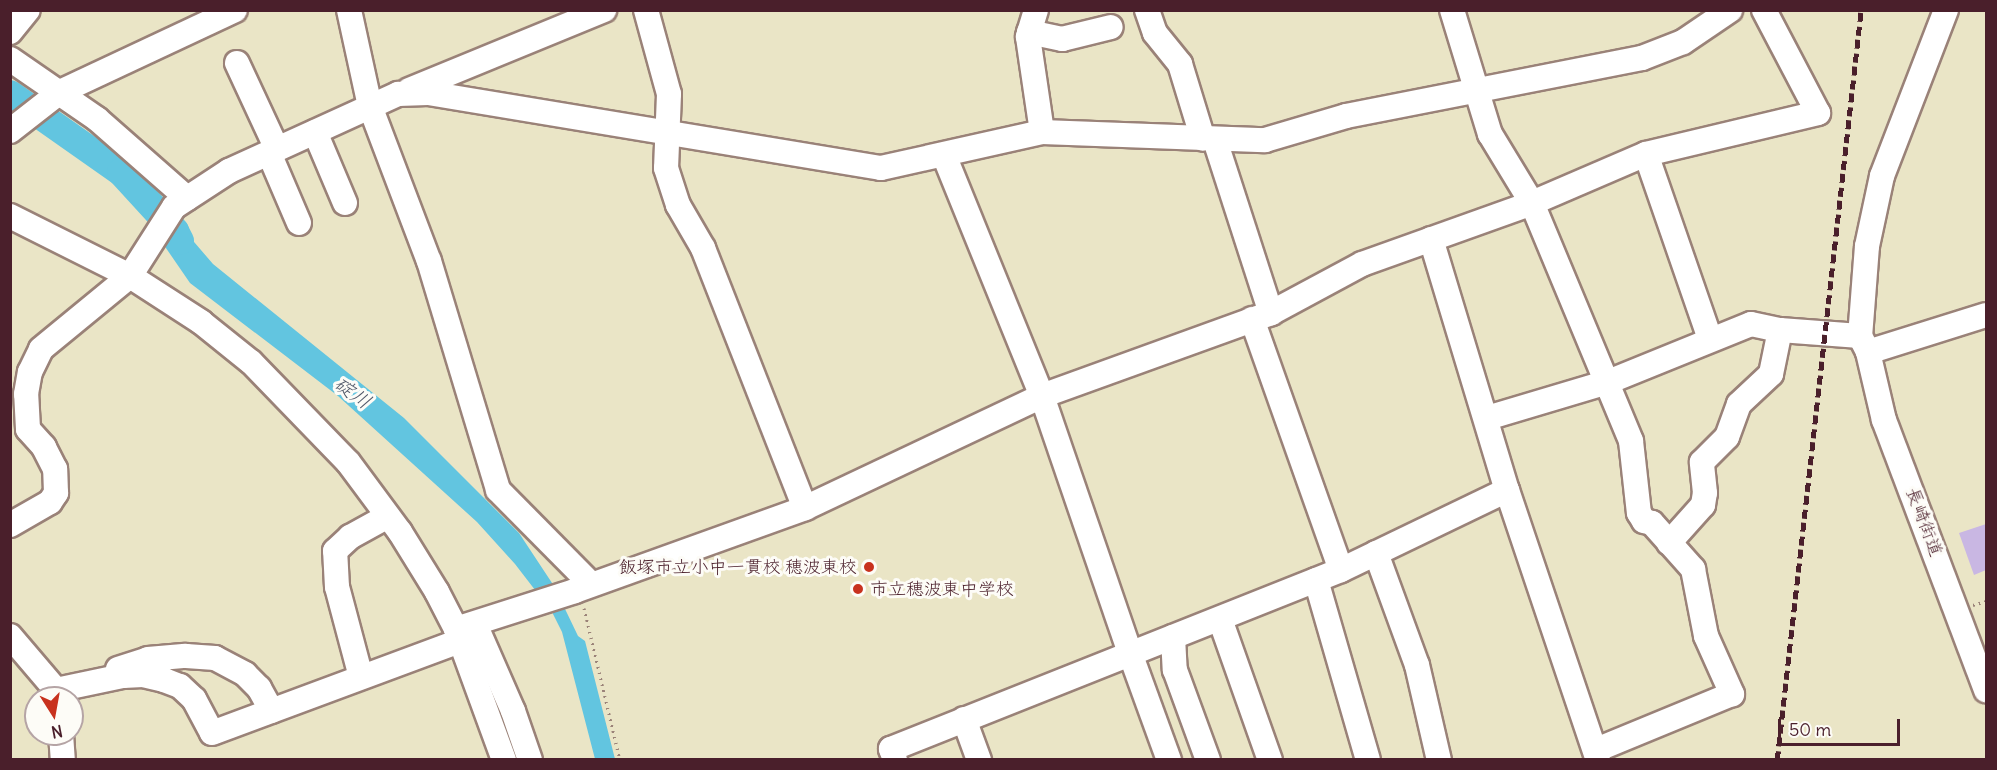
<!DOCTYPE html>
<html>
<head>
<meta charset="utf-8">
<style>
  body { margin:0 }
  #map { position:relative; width:1997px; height:770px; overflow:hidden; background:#eae5c6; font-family:Delius,"Klee One",sans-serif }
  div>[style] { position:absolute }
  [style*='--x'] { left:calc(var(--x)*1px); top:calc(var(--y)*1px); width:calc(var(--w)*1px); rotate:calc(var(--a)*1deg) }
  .water>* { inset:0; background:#62c5e0 }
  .river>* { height:28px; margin:-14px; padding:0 14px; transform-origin:14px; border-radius:14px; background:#62c5e0 }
  .building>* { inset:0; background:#c9b7e3 }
  .path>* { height:3px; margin-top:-1.5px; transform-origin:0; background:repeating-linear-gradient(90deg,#9a8278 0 1.5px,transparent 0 6px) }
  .roads { filter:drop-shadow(2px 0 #9a8278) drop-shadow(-2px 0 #9a8278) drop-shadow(0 2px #9a8278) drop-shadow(0 -2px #9a8278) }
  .minor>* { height:24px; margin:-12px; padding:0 12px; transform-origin:12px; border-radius:12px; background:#fff }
  .rail>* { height:4.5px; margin-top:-2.25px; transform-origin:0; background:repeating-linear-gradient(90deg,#4a1f2b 0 9px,transparent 0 13.5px) }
  .dots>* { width:16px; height:16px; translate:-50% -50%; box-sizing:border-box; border:3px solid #fdfcf7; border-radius:50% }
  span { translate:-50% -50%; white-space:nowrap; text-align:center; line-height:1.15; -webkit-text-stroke:6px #fdfcf7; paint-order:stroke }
  .street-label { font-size:18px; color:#4a1f2b }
  .poi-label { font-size:18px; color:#4a1f2b }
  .right { translate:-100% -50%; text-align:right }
  .left { translate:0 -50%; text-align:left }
  .water-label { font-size:20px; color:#52596a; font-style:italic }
  .frame { position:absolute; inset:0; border:12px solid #4a1f2b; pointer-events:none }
  .north { position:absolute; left:24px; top:686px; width:60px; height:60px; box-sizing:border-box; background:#fdfcf7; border:2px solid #b5a4a5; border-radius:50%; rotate:169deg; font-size:16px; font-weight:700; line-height:24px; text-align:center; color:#4a1f2b }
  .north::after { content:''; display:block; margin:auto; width:21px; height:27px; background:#c8321e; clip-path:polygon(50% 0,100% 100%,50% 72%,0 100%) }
  .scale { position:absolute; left:1778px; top:719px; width:122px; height:27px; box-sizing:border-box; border:3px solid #4a1f2b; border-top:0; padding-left:8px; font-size:18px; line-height:21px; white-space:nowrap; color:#4a1f2b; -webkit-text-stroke:4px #fdfcf7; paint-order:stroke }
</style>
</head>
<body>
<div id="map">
  <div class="water">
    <i style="clip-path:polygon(170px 214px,213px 264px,404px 418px,519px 533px,554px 586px,578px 636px,585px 641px,615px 759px,595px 759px,562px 632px,552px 612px,515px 564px,477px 522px,338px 396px,190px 283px,157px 235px)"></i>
  </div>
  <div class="river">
    <i style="--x:10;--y:94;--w:136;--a:35.1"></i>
    <i style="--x:121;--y:172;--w:80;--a:47.5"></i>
    <i style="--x:175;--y:231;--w:11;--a:63"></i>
  </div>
  <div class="building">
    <i style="clip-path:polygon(1986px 524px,1986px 570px,1974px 575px,1959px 533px)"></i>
  </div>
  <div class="path">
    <i style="--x:1973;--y:605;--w:14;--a:-17"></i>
    <i style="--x:584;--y:608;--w:156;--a:76.7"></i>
  </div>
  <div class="roads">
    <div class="minor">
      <i style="--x:349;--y:10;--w:98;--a:77.7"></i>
      <i style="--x:370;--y:106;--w:166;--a:69.2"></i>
      <i style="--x:429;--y:261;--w:239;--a:73.2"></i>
      <i style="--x:498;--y:490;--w:132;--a:45.3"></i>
      <i style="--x:646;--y:10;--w:87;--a:74.7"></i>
      <i style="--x:669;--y:94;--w:74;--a:92.3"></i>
      <i style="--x:666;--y:168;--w:39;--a:72"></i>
      <i style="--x:678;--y:205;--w:50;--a:59.8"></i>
      <i style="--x:703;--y:248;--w:279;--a:68.6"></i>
      <i style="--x:1036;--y:10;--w:28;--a:107"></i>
      <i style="--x:1028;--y:37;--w:96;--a:81.6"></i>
      <i style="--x:1147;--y:10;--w:24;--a:71"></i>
      <i style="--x:1155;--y:33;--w:40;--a:51"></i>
      <i style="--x:1180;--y:64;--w:78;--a:73"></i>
      <i style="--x:1452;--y:10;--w:130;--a:73"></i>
      <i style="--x:1490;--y:134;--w:81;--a:58.7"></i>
      <i style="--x:1532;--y:203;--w:258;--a:67.4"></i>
      <i style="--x:1631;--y:441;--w:72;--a:83.7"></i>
      <i style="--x:1639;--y:513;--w:9;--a:58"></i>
      <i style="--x:1644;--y:521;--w:8;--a:14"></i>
      <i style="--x:1652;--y:523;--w:62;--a:48.3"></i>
      <i style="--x:1693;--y:569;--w:68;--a:79"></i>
      <i style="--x:1706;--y:636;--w:64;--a:65.9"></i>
      <i style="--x:1732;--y:694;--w:147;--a:157.6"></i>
      <i style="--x:1946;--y:10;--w:178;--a:111.1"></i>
      <i style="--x:1882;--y:176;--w:72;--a:102.1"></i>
      <i style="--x:1867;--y:246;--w:90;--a:94.4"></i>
      <i style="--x:1860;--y:336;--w:18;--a:63"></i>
      <i style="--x:1868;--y:352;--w:70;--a:76.8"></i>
      <i style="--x:1884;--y:420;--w:289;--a:69.3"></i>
      <i style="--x:10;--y:32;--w:28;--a:-51"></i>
      <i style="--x:1029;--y:32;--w:34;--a:12"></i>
      <i style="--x:1062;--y:39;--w:50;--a:-13.8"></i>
      <i style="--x:10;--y:59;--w:106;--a:34.6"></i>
      <i style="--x:97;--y:119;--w:120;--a:41.3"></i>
      <i style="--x:237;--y:63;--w:95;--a:65.1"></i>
      <i style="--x:409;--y:90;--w:211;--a:-22.3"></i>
      <i style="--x:10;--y:131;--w:63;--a:-38"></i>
      <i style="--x:60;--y:92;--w:193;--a:-25.1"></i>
      <i style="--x:315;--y:132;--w:77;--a:67.1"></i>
      <i style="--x:1215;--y:140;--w:182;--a:72.1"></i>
      <i style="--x:269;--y:153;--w:76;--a:66.8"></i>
      <i style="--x:1646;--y:154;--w:196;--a:70.9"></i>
      <i style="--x:944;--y:155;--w:260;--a:67.9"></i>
      <i style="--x:1042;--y:396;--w:272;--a:71.1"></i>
      <i style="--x:1130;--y:653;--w:114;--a:70"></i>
      <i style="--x:10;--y:216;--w:134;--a:26.6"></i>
      <i style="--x:130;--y:276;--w:85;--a:32.9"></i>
      <i style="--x:201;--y:322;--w:64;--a:38.7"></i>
      <i style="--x:251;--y:362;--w:139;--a:45.9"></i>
      <i style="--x:348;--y:462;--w:87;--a:53.4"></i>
      <i style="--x:400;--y:532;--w:70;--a:58.3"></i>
      <i style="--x:437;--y:592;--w:42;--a:62.8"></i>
      <i style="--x:456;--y:629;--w:140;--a:69.9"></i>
      <i style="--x:1431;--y:239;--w:262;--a:73.2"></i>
      <i style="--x:1507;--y:490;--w:285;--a:71.4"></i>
      <i style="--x:1252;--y:319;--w:266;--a:70.5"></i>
      <i style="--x:1868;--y:352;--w:124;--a:-17.4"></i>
      <i style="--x:1487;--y:418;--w:126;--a:-16.6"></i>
      <i style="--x:1608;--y:382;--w:154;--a:-22.1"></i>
      <i style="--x:1751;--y:324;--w:30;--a:12"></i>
      <i style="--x:1780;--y:330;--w:80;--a:4.3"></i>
      <i style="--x:10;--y:525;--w:46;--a:-29.9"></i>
      <i style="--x:50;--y:502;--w:11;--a:-56"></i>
      <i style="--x:56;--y:493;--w:24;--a:-92"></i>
      <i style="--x:55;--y:469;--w:25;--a:-117"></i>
      <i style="--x:44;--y:447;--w:24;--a:-132"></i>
      <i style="--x:28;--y:429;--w:35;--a:-93"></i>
      <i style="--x:26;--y:394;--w:22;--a:-80"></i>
      <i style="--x:30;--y:372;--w:25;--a:-64"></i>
      <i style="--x:41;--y:349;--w:115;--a:-39.4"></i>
      <i style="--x:130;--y:276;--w:82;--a:-57.5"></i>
      <i style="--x:174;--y:207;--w:66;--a:-33.2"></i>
      <i style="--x:229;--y:171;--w:186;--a:-24.5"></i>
      <i style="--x:398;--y:94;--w:30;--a:-2"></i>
      <i style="--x:428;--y:93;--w:459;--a:9.4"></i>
      <i style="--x:881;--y:168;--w:165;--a:-12.6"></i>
      <i style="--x:1042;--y:132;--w:223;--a:2.1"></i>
      <i style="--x:1265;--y:140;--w:84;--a:-16.5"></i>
      <i style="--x:1346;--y:116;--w:302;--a:-11.1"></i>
      <i style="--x:1642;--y:58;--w:44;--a:-21.3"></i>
      <i style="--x:1683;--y:42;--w:57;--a:-34.2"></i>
      <i style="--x:1669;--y:543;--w:51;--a:-48.2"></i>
      <i style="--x:1703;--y:505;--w:12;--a:-81"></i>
      <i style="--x:1705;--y:493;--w:31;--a:-96"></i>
      <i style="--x:1702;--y:462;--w:35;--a:-45"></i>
      <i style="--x:1727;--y:437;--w:35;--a:-70"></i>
      <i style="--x:1739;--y:404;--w:44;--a:-43.2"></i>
      <i style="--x:1771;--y:374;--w:45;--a:-78.4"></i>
      <i style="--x:1376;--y:553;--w:119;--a:69.9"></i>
      <i style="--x:1417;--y:665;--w:98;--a:77"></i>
      <i style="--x:1316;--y:580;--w:187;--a:73.9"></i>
      <i style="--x:1220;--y:619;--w:150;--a:70.5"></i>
      <i style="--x:475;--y:624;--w:95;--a:66.4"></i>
      <i style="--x:513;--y:711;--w:52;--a:70.9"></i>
      <i style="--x:456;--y:629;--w:125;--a:-17.7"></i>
      <i style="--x:575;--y:591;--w:245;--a:-19.8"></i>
      <i style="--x:805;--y:508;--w:262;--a:-25.3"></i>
      <i style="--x:1042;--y:396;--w:244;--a:-19.9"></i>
      <i style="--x:1271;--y:313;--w:103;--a:-28.3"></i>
      <i style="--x:1362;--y:264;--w:181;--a:-19.7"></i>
      <i style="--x:1532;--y:203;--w:124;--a:-23.3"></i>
      <i style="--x:1646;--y:154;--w:177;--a:-13.4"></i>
      <i style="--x:1818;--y:113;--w:116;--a:-117.7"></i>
      <i style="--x:10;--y:636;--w:71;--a:49.6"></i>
      <i style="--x:56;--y:690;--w:8;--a:83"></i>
      <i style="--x:1173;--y:637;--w:33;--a:87"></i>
      <i style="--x:1175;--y:670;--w:96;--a:69.9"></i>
      <i style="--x:118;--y:669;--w:32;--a:-18"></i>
      <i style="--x:148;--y:659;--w:38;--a:-5"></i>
      <i style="--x:186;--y:656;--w:29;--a:4"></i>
      <i style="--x:215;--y:658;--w:34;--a:28"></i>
      <i style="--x:245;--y:674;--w:20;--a:45"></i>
      <i style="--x:259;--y:688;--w:26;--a:61"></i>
      <i style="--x:361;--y:677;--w:93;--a:-104.9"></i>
      <i style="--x:337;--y:587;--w:36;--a:-93"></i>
      <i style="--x:335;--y:551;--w:21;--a:-43"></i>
      <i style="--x:350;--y:537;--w:43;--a:-28.9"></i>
      <i style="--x:56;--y:690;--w:68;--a:-11.8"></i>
      <i style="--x:123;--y:676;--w:20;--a:-3"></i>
      <i style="--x:143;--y:675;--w:22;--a:13"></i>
      <i style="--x:164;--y:680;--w:17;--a:21"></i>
      <i style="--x:180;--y:686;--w:19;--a:43"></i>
      <i style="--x:194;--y:699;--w:38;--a:62"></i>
      <i style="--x:212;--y:733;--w:265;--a:-20.4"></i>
      <i style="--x:964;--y:719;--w:44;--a:69.9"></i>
      <i style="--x:61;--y:734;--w:26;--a:86"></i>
      <i style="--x:895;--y:760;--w:12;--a:-110"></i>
      <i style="--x:891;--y:749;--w:484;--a:-21.7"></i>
      <i style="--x:1341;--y:570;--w:184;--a:-25.7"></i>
    </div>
  </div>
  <div class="rail">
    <i style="--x:1777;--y:760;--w:755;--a:-83.61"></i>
  </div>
  <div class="dots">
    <i style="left:869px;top:567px;background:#c8321e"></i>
    <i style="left:858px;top:589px;background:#c8321e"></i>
  </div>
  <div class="street-label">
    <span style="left:1924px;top:522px;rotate:69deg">長崎街道</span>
  </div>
  <div class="poi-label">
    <span class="right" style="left:857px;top:567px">飯塚市立小中一貫校 穂波東校</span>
    <span class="left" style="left:870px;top:589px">市立穂波東中学校</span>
  </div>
  <div class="water-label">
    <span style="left:353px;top:392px;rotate:35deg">碇川</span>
  </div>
  <div class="frame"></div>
  <div class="north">N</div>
  <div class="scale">50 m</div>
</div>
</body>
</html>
